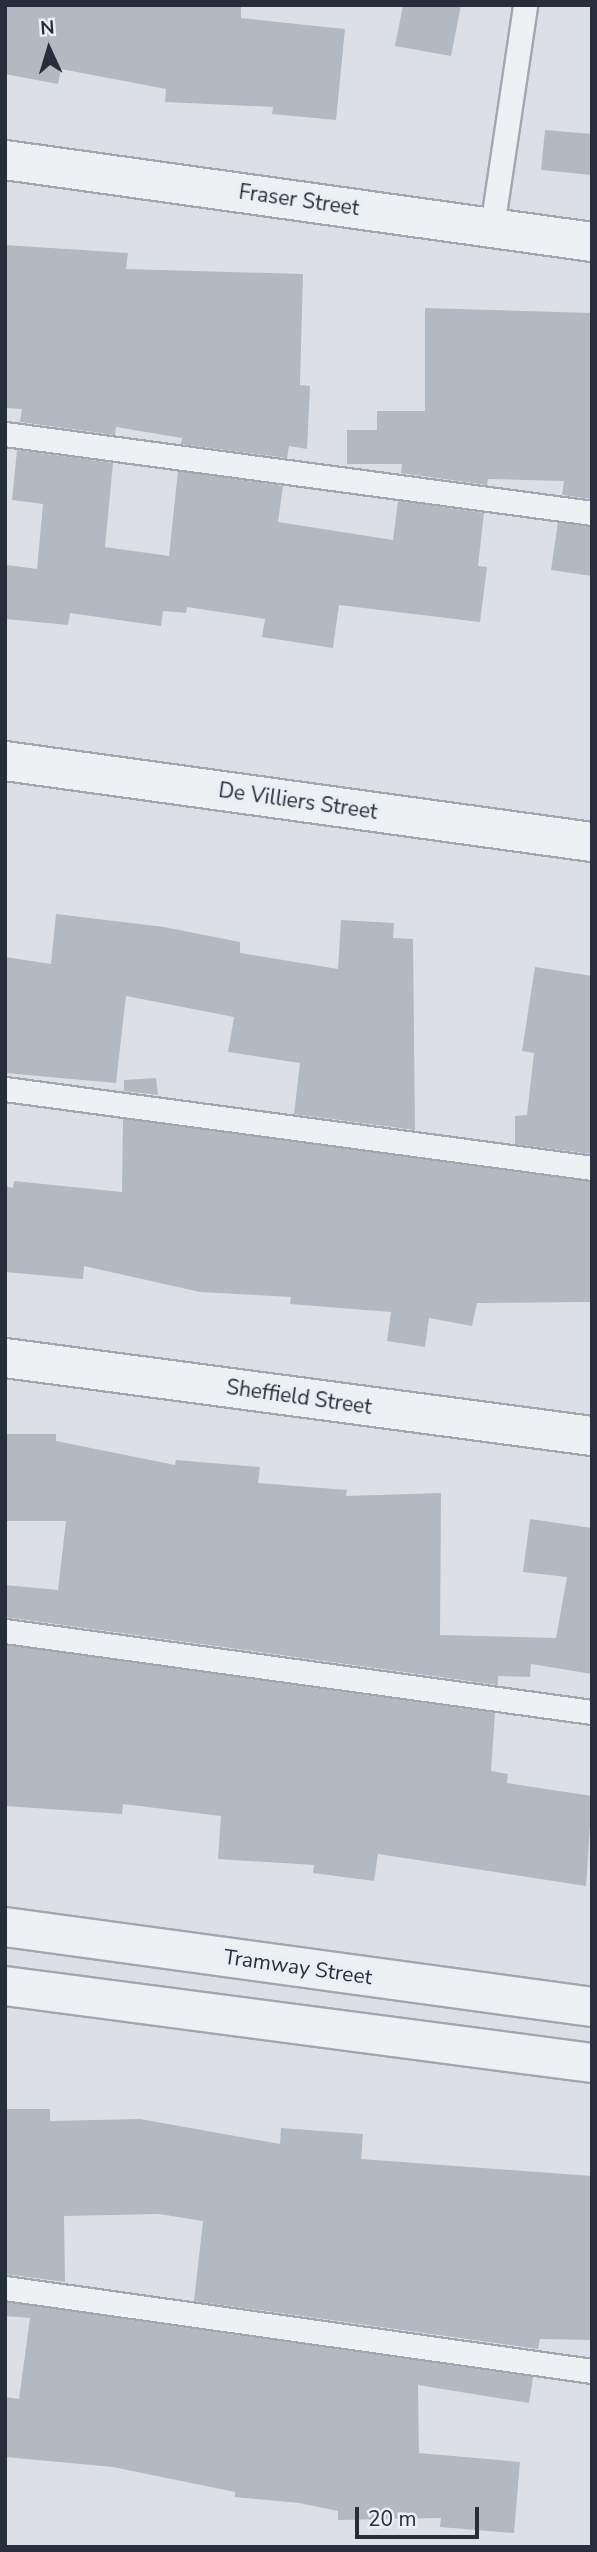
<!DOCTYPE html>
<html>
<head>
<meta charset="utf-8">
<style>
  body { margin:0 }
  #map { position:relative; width:597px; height:2552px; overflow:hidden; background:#dce0e6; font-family:"Nunito Sans",sans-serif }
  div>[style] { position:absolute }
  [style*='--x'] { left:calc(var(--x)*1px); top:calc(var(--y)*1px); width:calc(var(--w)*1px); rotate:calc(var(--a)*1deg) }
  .building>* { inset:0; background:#b3b9c2 }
  .roads { filter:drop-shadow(2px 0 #a2a7af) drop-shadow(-2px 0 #a2a7af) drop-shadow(0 2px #a2a7af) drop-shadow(0 -2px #a2a7af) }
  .service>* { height:23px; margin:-11.5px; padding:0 11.5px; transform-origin:11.5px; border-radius:11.5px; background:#eef1f4 }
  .minor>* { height:38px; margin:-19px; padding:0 19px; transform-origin:19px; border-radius:19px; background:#eef1f4 }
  span { translate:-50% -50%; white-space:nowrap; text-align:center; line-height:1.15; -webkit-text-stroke:7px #ebeff4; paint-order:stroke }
  .street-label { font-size:21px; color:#262e3b }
  .frame { position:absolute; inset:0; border:7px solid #262e3b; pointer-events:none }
  .north { position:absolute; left:14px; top:14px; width:70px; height:70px; -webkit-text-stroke:5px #ebeff4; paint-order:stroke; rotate:356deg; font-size:19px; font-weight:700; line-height:28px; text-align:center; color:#262e3b }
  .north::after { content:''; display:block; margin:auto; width:24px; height:32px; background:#262e3b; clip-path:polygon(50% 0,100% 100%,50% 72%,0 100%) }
  .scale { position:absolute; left:355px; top:2507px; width:124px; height:32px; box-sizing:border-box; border:4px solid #262e3b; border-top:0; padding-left:9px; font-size:21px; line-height:24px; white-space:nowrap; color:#262e3b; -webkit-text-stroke:5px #ebeff4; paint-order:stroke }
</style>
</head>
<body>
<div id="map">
  <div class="building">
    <i style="clip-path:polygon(5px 5px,241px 5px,241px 18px,345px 29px,336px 120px,272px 114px,273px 107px,165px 102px,166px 89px,61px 69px,58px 84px,5px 74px)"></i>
    <i style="clip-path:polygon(403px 5px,461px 5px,451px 56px,395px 46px)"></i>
    <i style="clip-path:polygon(545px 130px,592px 134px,592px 175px,541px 170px)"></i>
    <i style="clip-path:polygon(5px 245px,128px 253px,126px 269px,303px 274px,300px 385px,310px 386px,307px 449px,289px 446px,287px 458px,181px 444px,182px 438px,116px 427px,115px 435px,20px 422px,22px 409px,5px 408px)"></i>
    <i style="clip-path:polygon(425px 308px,592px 313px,592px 499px,562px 495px,564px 481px,488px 479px,487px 485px,401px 473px,402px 464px,347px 464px,347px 430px,377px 430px,377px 411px,425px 411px)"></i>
    <i style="clip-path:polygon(17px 450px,113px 463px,105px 547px,169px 556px,178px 471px,283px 486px,278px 522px,393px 540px,398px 501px,484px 513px,478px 566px,487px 567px,480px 622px,339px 605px,333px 648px,262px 637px,265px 619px,187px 607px,186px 613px,163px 611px,161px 626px,70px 613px,68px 625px,5px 619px,7px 565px,37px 569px,43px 504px,12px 500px)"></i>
    <i style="clip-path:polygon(558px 522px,592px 527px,592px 576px,551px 570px)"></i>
    <i style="clip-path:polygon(56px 914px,164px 927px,240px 942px,240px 953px,338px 969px,341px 920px,394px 923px,393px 938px,413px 939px,415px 1130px,294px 1114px,300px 1063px,228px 1052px,234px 1017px,126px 996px,116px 1083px,5px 1073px,5px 957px,51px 964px)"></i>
    <i style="clip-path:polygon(535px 967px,592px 976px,592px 1154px,515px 1144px,515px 1116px,527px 1115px,534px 1053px,522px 1051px)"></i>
    <i style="clip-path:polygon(156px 1078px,158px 1095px,124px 1091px,124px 1080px)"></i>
    <i style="clip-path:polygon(123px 1119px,592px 1182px,592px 1302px,477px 1303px,472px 1326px,429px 1318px,425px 1347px,387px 1341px,391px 1312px,290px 1304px,291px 1297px,200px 1292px,84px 1266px,83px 1279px,5px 1272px,5px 1186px,13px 1188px,14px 1181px,122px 1192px)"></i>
    <i style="clip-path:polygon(5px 1434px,56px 1434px,56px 1441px,175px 1465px,176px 1460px,260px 1467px,258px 1483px,347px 1490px,346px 1496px,441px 1493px,440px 1635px,556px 1638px,567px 1577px,523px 1572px,530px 1519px,592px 1528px,592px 1674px,531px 1664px,530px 1677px,498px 1676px,498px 1685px,5px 1617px,5px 1585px,58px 1590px,66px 1521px,5px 1521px)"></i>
    <i style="clip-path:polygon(5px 1645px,495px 1713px,491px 1771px,508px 1774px,507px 1783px,592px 1796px,586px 1886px,378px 1854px,374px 1881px,313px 1873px,314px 1865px,218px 1859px,221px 1816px,123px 1804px,122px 1814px,5px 1806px)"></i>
    <i style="clip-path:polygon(5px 2109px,50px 2109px,50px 2121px,140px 2119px,280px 2144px,281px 2128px,363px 2134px,361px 2159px,592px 2176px,592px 2340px,540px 2339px,538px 2349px,194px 2301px,203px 2221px,159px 2214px,64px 2216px,65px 2282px,5px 2274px)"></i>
    <i style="clip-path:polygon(5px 2302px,533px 2377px,529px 2403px,418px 2385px,419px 2453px,520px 2462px,514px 2533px,440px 2527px,441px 2518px,338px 2520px,338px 2511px,299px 2503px,235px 2497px,235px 2492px,113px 2467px,5px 2457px,5px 2397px,19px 2399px,30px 2318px,5px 2316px)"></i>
  </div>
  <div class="roads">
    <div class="service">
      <i style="--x:492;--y:227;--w:224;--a:-81.5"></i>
      <i style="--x:5;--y:434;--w:592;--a:7.66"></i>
      <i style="--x:5;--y:1089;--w:592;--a:7.66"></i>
      <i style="--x:5;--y:1631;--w:593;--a:7.86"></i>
      <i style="--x:5;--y:2288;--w:593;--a:8.05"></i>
    </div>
    <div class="minor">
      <i style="--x:5;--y:160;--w:593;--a:7.95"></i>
      <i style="--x:5;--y:761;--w:593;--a:7.86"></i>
      <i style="--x:5;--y:1358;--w:592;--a:7.57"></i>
      <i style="--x:5;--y:1927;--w:592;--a:7.76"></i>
      <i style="--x:5;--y:1986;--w:592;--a:7.47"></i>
    </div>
  </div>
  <div class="street-label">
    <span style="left:299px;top:200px;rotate:8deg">Fraser Street</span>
    <span style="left:298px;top:801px;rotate:8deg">De Villiers Street</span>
    <span style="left:299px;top:1397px;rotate:8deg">Sheffield Street</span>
    <span style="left:298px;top:1967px;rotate:8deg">Tramway Street</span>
  </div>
  <div class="frame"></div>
  <div class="north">N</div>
  <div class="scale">20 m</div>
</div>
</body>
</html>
